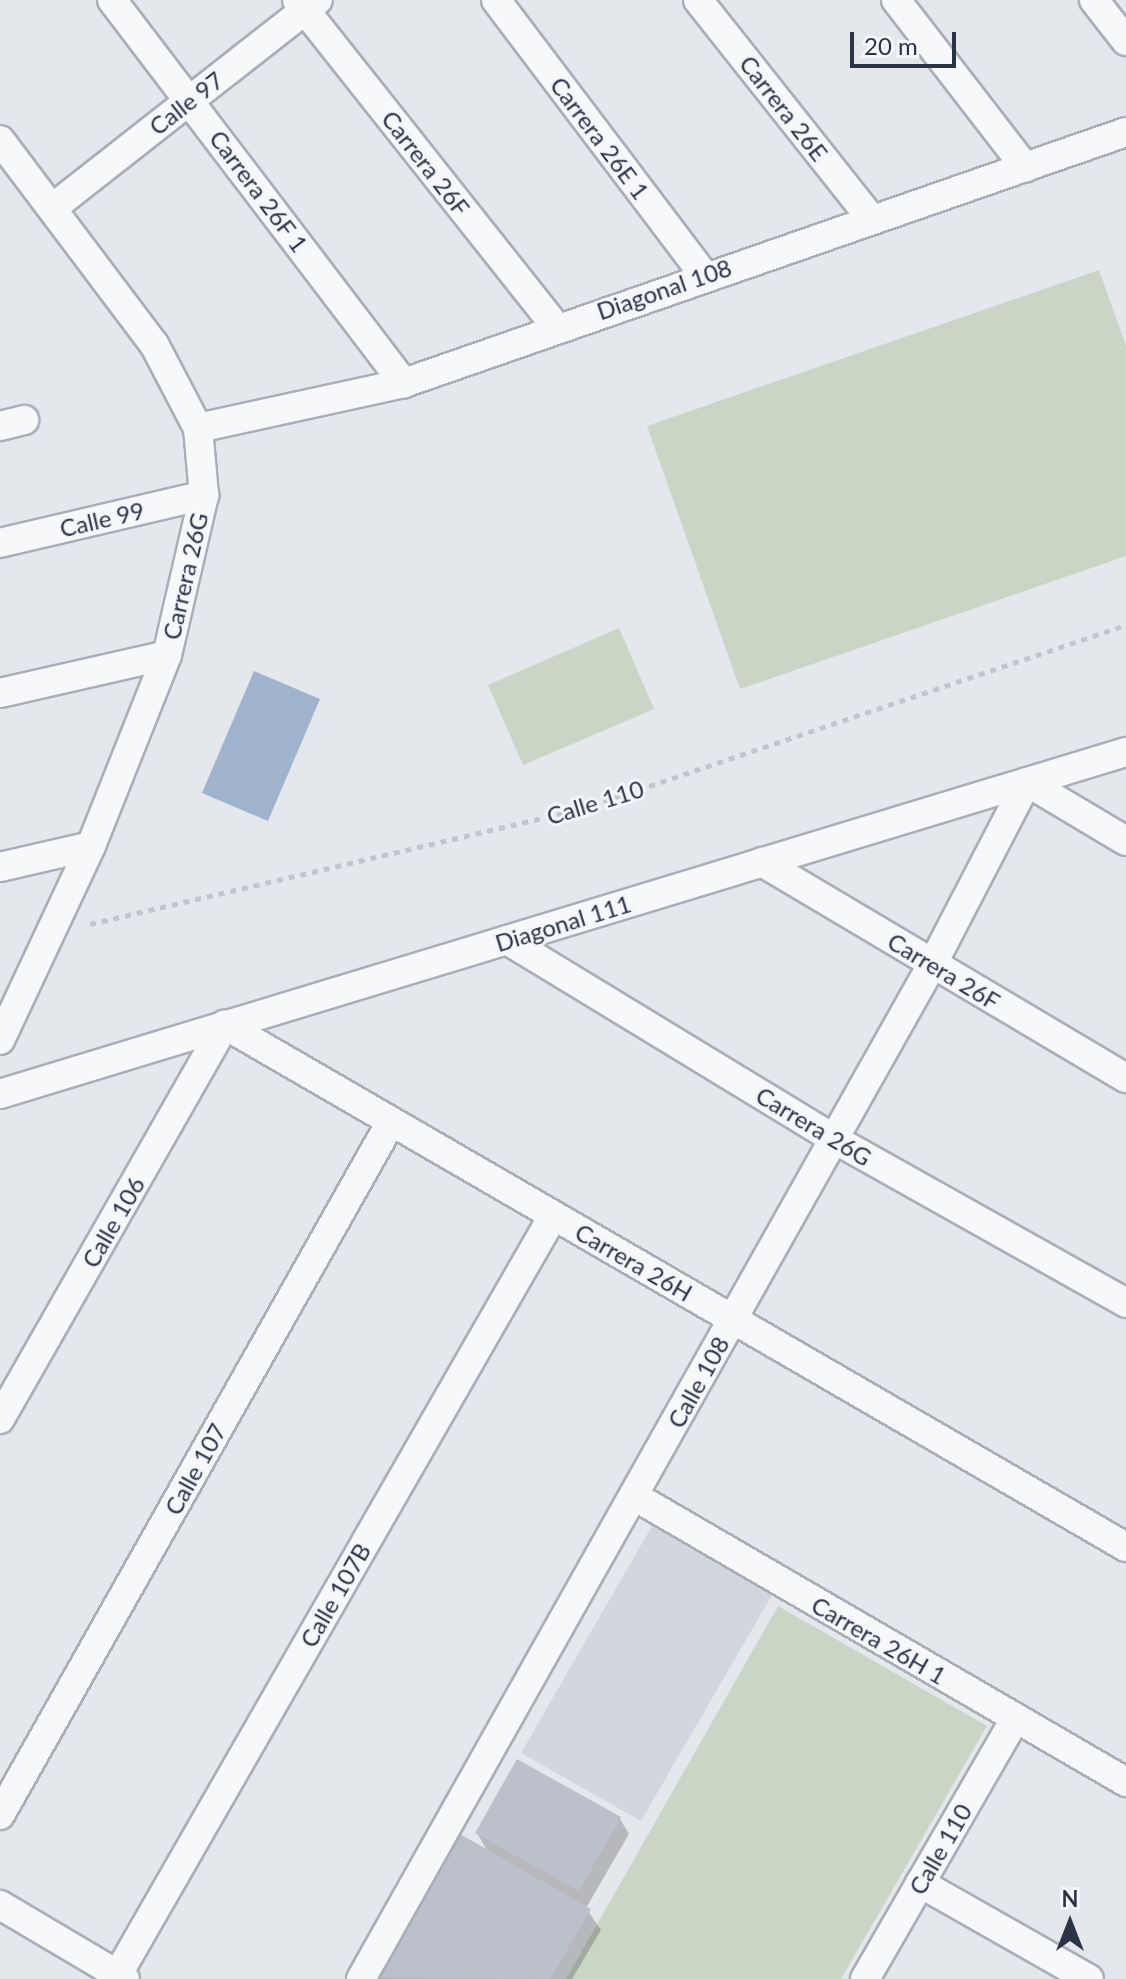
<!DOCTYPE html>
<html>
<head>
<meta charset="utf-8">
<style>
  body { margin:0 }
  #map { position:relative; width:1126px; height:1979px; overflow:hidden; background:#e4e7ec; font-family:Lato,sans-serif }
  div>[style] { position:absolute }
  [style*='--x'] { left:calc(var(--x)*1px); top:calc(var(--y)*1px); width:calc(var(--w)*1px); rotate:calc(var(--a)*1deg) }
  .built>* { inset:0; background:#d2d6de }
  .green>* { inset:0; background:#c9d6c5 }
  .water>* { inset:0; background:#9fb4cc }
  .shadow>* { inset:0; background:#0003 }
  .building>* { inset:0; background:#bbc0ca }
  .path>* { height:5px; margin-top:-2.5px; transform-origin:0; background:repeating-linear-gradient(90deg,#c2c5cb 0 6px,transparent 0 12px) }
  .roads { filter:drop-shadow(2px 0 #a9aeb7) drop-shadow(-2px 0 #a9aeb7) drop-shadow(0 2px #a9aeb7) drop-shadow(0 -2px #a9aeb7) }
  .street>* { height:28px; margin:-14px; padding:0 14px; transform-origin:14px; border-radius:14px; background:#f7f8fa }
  span { translate:-50% -50%; white-space:nowrap; text-align:center; line-height:1.15; -webkit-text-stroke:6px #f4f6f9; paint-order:stroke }
  .street-label { font-size:24px; color:#2b3445 }
  .north { position:absolute; left:1030px; top:1883px; width:80px; height:80px; -webkit-text-stroke:6px #f4f6f9; paint-order:stroke; rotate:0deg; font-size:22px; font-weight:700; line-height:32px; text-align:center; color:#2b3445 }
  .north::after { content:''; display:block; margin:auto; width:28px; height:36px; background:#2b3445; clip-path:polygon(50% 0,100% 100%,50% 72%,0 100%) }
  .scale { position:absolute; left:850px; top:32px; width:106px; height:36px; box-sizing:border-box; border:4px solid #2b3445; border-top:0; padding-left:10px; font-size:24px; line-height:28px; white-space:nowrap; color:#2b3445; -webkit-text-stroke:6px #f4f6f9; paint-order:stroke }
</style>
</head>
<body>
<div id="map">
  <div class="built">
    <i style="clip-path:polygon(652px 1526px,772px 1595px,641px 1821px,521px 1753px)"></i>
  </div>
  <div class="green">
    <i style="clip-path:polygon(1099px 270px,1126px 346px,1126px 556px,740px 689px,647px 426px)"></i>
    <i style="clip-path:polygon(619px 628px,654px 709px,523px 765px,488px 685px)"></i>
    <i style="clip-path:polygon(778px 1606px,987px 1726px,841px 1979px,566px 1979px)"></i>
  </div>
  <div class="water">
    <i style="clip-path:polygon(254px 671px,320px 699px,268px 821px,202px 793px)"></i>
  </div>
  <div class="shadow">
    <i style="clip-path:polygon(620px 1819px,629px 1834px,586px 1908px,601px 1930px,572px 1979px,379px 1979px,461px 1836px,488px 1852px,477px 1833px)"></i>
  </div>
  <div class="building">
    <i style="clip-path:polygon(517px 1759px,621px 1817px,579px 1891px,475px 1833px)"></i>
    <i style="clip-path:polygon(460px 1834px,591px 1909px,550px 1979px,376px 1977px)"></i>
  </div>
  <div class="path">
    <i style="--x:90;--y:924;--w:504;--a:-13.18"></i>
    <i style="--x:581;--y:809;--w:575;--a:-18.66"></i>
  </div>
  <div class="roads">
    <div class="street">
      <i style="--x:112;--y:0;--w:482;--a:52.7"></i>
      <i style="--x:297;--y:0;--w:416;--a:51.6"></i>
      <i style="--x:496;--y:0;--w:346;--a:52.9"></i>
      <i style="--x:698;--y:0;--w:277;--a:51.6"></i>
      <i style="--x:896;--y:0;--w:212;--a:52.3"></i>
      <i style="--x:1094;--y:0;--w:52;--a:52"></i>
      <i style="--x:0;--y:140;--w:256;--a:53"></i>
      <i style="--x:154;--y:344;--w:95;--a:62.4"></i>
      <i style="--x:198;--y:428;--w:67;--a:84.9"></i>
      <i style="--x:204;--y:495;--w:164;--a:103"></i>
      <i style="--x:167;--y:655;--w:206;--a:111.7"></i>
      <i style="--x:91;--y:846;--w:214;--a:115.1"></i>
      <i style="--x:55;--y:206;--w:334;--a:-38.1"></i>
      <i style="--x:0;--y:426;--w:25;--a:-14"></i>
      <i style="--x:198;--y:428;--w:211;--a:-12.3"></i>
      <i style="--x:404;--y:383;--w:764;--a:-19.17"></i>
      <i style="--x:0;--y:543;--w:210;--a:-13.2"></i>
      <i style="--x:0;--y:693;--w:171;--a:-12.8"></i>
      <i style="--x:762;--y:862;--w:423;--a:30.7"></i>
      <i style="--x:0;--y:867;--w:93;--a:-13"></i>
      <i style="--x:507;--y:940;--w:383;--a:31.3"></i>
      <i style="--x:834;--y:1139;--w:335;--a:29.3"></i>
      <i style="--x:0;--y:1094;--w:1177;--a:-16.9"></i>
      <i style="--x:0;--y:1419;--w:454;--a:-60.3"></i>
      <i style="--x:225;--y:1025;--w:1041;--a:30.09"></i>
      <i style="--x:634;--y:1496;--w:569;--a:30.17"></i>
      <i style="--x:0;--y:1815;--w:796;--a:-60.57"></i>
      <i style="--x:920;--y:1883;--w:194;--a:29.6"></i>
      <i style="--x:0;--y:1905;--w:145;--a:30.6"></i>
      <i style="--x:118;--y:1974;--w:874;--a:-60.15"></i>
      <i style="--x:361;--y:1979;--w:1164;--a:-60.62"></i>
      <i style="--x:932;--y:965;--w:206;--a:-62.6"></i>
      <i style="--x:1027;--y:782;--w:115;--a:30.8"></i>
      <i style="--x:865;--y:1979;--w:300;--a:-60"></i>
    </div>
  </div>
  <div class="street-label">
    <span style="left:186px;top:103px;rotate:-38deg">Calle 97</span>
    <span style="left:784px;top:108px;rotate:52deg">Carrera 26E</span>
    <span style="left:600px;top:138px;rotate:53deg">Carrera 26E 1</span>
    <span style="left:426px;top:163px;rotate:52deg">Carrera 26F</span>
    <span style="left:259px;top:191px;rotate:53deg">Carrera 26F 1</span>
    <span style="left:664px;top:289px;rotate:-19deg">Diagonal 108</span>
    <span style="left:102px;top:519px;rotate:-13deg">Calle 99</span>
    <span style="left:185px;top:576px;rotate:-77deg">Carrera 26G</span>
    <span style="left:595px;top:802px;rotate:-17deg">Calle 110</span>
    <span style="left:563px;top:923px;rotate:-17deg">Diagonal 111</span>
    <span style="left:944px;top:971px;rotate:31deg">Carrera 26F</span>
    <span style="left:814px;top:1126px;rotate:31deg">Carrera 26G</span>
    <span style="left:113px;top:1222px;rotate:-60deg">Calle 106</span>
    <span style="left:634px;top:1262px;rotate:30deg">Carrera 26H</span>
    <span style="left:698px;top:1382px;rotate:-61deg">Calle 108</span>
    <span style="left:195px;top:1469px;rotate:-61deg">Calle 107</span>
    <span style="left:335px;top:1595px;rotate:-60deg">Calle 107B</span>
    <span style="left:879px;top:1640px;rotate:30deg">Carrera 26H 1</span>
    <span style="left:940px;top:1849px;rotate:-60deg">Calle 110</span>
  </div>
  <div class="north">N</div>
  <div class="scale">20 m</div>
</div>
</body>
</html>
